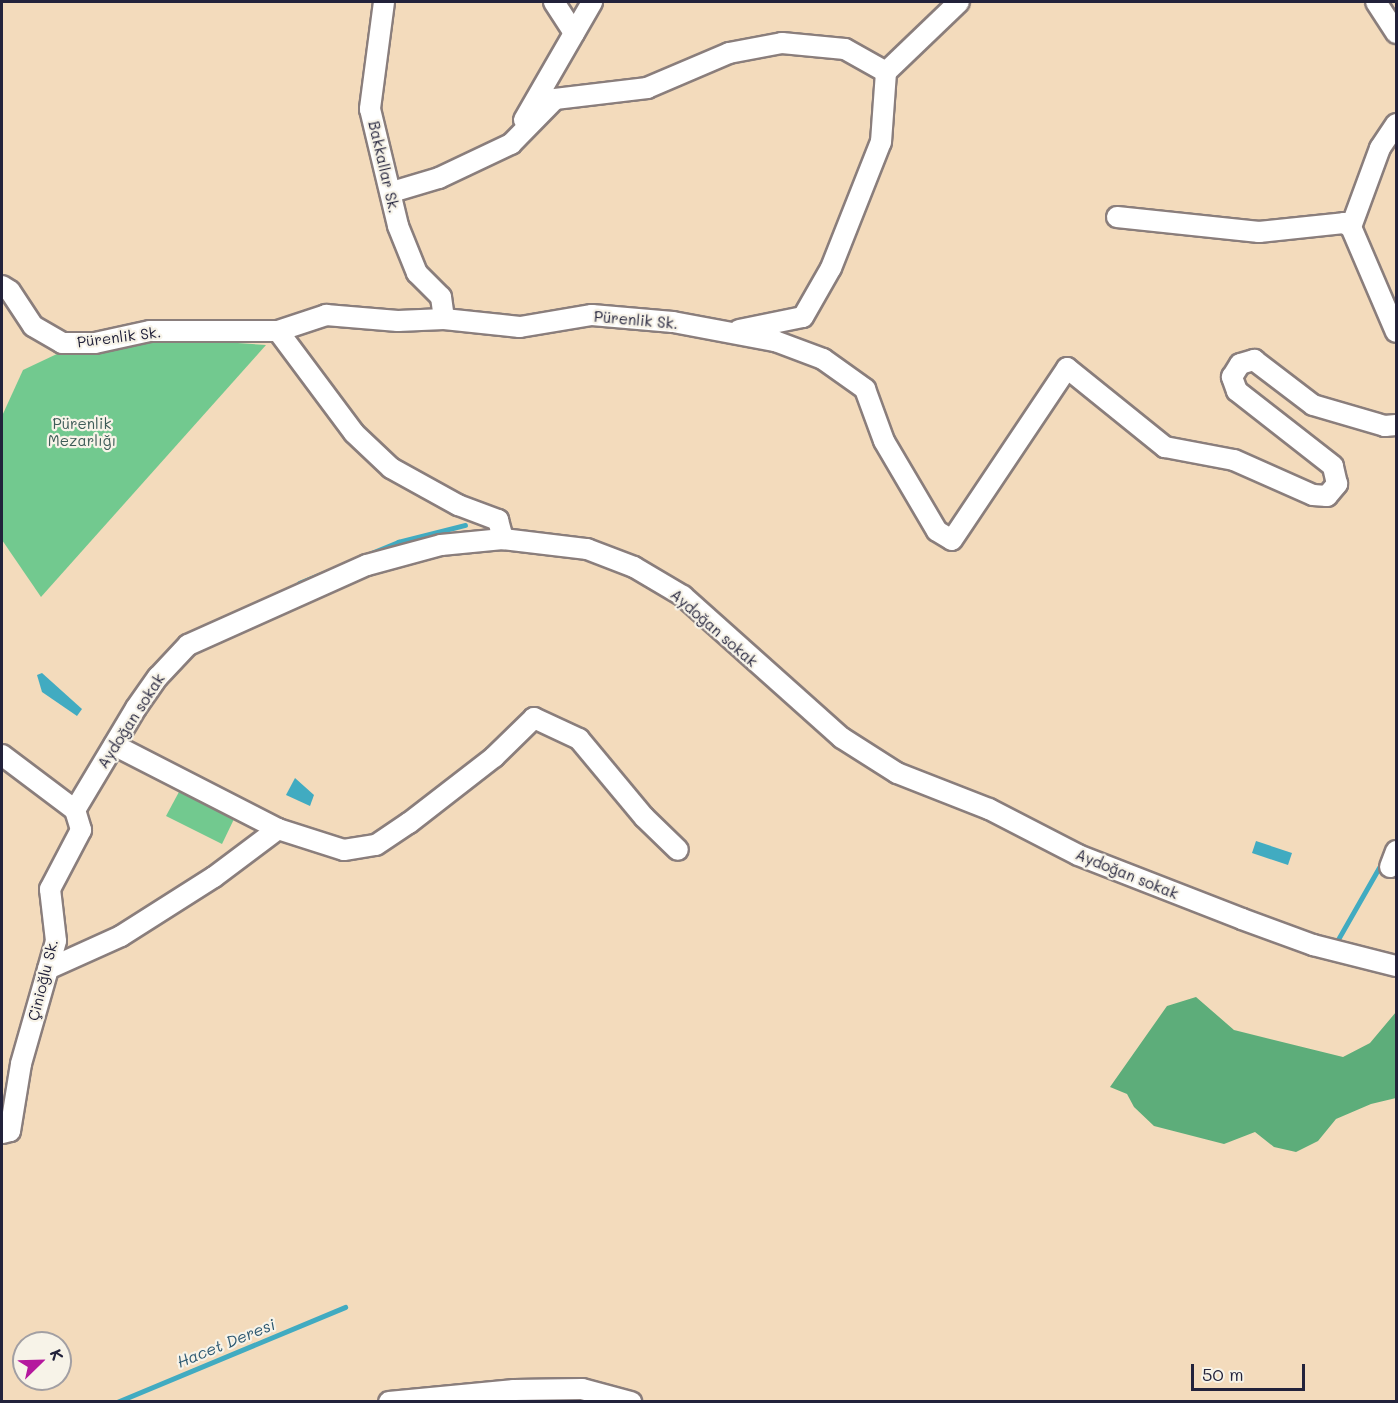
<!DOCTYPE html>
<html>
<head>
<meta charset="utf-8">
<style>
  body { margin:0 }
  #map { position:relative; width:1398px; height:1403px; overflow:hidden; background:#f3dbbc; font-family:Mali,sans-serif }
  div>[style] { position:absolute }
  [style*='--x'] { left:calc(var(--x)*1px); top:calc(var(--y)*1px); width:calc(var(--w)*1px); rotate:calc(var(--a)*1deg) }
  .green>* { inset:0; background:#72c98f }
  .forest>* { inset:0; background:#5dad7a }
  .water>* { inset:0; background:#41abc1 }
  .stream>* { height:4.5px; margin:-2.25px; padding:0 2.25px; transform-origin:2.25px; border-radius:2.25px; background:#41abc1 }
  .roads { filter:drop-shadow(2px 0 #8a7e7c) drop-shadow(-2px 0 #8a7e7c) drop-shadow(0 2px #8a7e7c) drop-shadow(0 -2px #8a7e7c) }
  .minor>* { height:20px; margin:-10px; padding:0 10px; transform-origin:10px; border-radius:10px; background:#fff }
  span { translate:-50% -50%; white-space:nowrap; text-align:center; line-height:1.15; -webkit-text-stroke:4.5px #f7f3e8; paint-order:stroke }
  .street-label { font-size:15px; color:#22223b }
  .park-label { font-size:15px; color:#3e5c58 }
  .water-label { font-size:16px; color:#2e5971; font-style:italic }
  .frame { position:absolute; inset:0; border:3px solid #22223b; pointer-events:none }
  .north { position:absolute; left:12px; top:1331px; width:60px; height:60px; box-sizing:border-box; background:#f7f3e8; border:2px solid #a29fa3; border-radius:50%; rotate:67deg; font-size:16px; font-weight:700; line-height:24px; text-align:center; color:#22223b }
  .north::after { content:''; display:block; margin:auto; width:21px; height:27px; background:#b5179e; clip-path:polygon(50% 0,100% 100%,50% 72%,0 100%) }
  .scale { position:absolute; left:1191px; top:1364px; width:114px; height:27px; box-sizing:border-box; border:3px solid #22223b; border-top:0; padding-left:8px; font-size:18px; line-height:21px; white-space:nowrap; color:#22223b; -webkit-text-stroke:4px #f7f3e8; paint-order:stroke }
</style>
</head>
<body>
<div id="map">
  <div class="green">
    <i style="clip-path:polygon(150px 337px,266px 345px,41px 597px,2px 540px,2px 416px,23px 370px,59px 353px)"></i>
    <i style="clip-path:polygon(180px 790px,235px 817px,222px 844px,166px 816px)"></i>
  </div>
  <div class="forest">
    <i style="clip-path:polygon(1196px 997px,1234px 1030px,1343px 1057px,1370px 1043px,1396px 1012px,1396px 1098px,1371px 1104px,1336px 1119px,1318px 1141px,1296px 1152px,1274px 1147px,1255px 1132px,1224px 1144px,1154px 1126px,1134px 1107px,1127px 1094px,1110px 1087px,1167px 1006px)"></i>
  </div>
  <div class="water">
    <i style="clip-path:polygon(42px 673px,82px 709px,77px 716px,42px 692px,37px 675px)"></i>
    <i style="clip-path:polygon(295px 778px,314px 795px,310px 806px,286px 795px)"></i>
    <i style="clip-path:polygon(1256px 841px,1292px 853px,1288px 865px,1252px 853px)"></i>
  </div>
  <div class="stream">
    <i style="--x:364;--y:556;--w:37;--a:-22"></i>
    <i style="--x:398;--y:542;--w:69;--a:-14.2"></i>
    <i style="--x:299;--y:583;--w:51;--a:-22"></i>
    <i style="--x:1336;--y:943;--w:97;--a:-60.3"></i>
    <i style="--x:117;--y:1402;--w:247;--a:-22.6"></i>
  </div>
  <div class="roads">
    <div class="minor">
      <i style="--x:384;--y:2;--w:108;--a:97.5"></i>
      <i style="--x:370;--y:109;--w:120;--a:76.5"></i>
      <i style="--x:398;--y:226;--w:51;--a:68"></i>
      <i style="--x:417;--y:273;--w:34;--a:45"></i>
      <i style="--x:441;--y:297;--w:22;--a:82"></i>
      <i style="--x:554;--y:2;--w:37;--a:57"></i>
      <i style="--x:1376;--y:2;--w:37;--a:57"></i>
      <i style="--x:524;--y:120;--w:136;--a:-60"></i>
      <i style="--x:392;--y:192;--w:49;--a:-16.6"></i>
      <i style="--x:439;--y:178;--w:80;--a:-25.3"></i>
      <i style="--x:511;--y:144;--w:63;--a:-45.6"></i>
      <i style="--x:555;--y:99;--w:93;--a:-6.8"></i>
      <i style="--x:647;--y:88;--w:89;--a:-23.1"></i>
      <i style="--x:729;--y:53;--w:54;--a:-10.7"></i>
      <i style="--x:782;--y:43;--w:63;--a:5.4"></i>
      <i style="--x:845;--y:49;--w:47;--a:29.3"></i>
      <i style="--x:1117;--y:217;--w:143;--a:6"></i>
      <i style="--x:1259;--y:232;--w:85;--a:-6"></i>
      <i style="--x:1344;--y:223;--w:8;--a:30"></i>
      <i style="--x:1351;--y:227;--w:114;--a:66.8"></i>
      <i style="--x:1351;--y:227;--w:84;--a:-69.8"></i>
      <i style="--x:1380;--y:148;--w:29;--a:-56"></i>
      <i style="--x:2;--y:286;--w:9;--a:32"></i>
      <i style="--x:10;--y:291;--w:42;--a:56.7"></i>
      <i style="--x:33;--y:326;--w:34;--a:30"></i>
      <i style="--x:62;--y:343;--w:33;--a:0"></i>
      <i style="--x:95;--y:343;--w:56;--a:-12.3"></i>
      <i style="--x:150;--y:331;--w:128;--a:0"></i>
      <i style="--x:278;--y:331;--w:51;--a:-18.4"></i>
      <i style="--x:326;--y:315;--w:72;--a:4.8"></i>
      <i style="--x:398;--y:321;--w:46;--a:-2.5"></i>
      <i style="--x:444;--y:319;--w:76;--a:6"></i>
      <i style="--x:520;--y:327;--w:73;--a:-9.5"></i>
      <i style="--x:592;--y:315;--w:81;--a:4.9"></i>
      <i style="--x:673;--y:322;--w:104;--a:10.6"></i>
      <i style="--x:775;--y:341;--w:51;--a:20.6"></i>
      <i style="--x:823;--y:359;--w:52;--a:35.5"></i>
      <i style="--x:865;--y:389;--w:55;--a:69.9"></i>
      <i style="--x:884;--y:441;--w:104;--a:59.5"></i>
      <i style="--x:937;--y:531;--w:17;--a:31"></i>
      <i style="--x:952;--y:540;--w:207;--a:-56.2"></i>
      <i style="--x:1067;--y:368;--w:126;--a:38.9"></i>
      <i style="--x:1165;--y:447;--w:70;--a:10.7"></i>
      <i style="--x:1234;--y:460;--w:86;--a:23.9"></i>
      <i style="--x:1313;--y:495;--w:14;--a:4"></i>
      <i style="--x:1327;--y:496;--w:16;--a:-50"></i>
      <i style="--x:1337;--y:484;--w:18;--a:-103"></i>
      <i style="--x:1333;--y:466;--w:122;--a:-142"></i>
      <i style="--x:1237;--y:391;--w:15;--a:-110"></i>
      <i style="--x:1232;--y:377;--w:15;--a:-58"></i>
      <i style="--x:1240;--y:364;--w:15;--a:-16"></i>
      <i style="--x:1254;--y:360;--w:74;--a:37.3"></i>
      <i style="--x:1313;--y:405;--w:75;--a:16.3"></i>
      <i style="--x:1385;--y:426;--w:11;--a:-5"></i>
      <i style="--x:739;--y:330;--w:65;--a:-11.5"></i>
      <i style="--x:803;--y:317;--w:56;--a:-60.3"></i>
      <i style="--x:831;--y:268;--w:136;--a:-68.4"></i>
      <i style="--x:881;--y:142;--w:70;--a:-85.9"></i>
      <i style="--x:886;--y:72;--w:101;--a:-43.8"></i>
      <i style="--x:278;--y:331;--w:127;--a:53.3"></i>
      <i style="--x:354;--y:433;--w:51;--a:43.4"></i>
      <i style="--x:391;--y:468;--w:77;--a:28.9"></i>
      <i style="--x:458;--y:505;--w:43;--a:20.6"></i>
      <i style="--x:498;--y:520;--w:20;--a:75"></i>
      <i style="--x:114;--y:745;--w:184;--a:27.1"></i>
      <i style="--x:278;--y:829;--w:69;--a:17.7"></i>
      <i style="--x:344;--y:850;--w:32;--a:-9"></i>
      <i style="--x:376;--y:845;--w:40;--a:-34"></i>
      <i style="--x:409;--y:823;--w:108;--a:-37.8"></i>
      <i style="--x:494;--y:757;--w:56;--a:-44.3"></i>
      <i style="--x:534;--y:718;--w:50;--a:25"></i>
      <i style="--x:579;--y:739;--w:102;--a:50.2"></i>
      <i style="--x:644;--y:817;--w:47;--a:44.1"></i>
      <i style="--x:2;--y:755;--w:91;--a:37"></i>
      <i style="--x:75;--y:810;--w:21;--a:73"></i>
      <i style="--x:81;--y:830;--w:67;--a:117.7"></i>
      <i style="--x:50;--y:889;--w:52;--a:83.4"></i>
      <i style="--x:56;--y:941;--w:128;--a:105.9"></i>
      <i style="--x:21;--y:1064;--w:68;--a:99.3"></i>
      <i style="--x:10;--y:1131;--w:8;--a:166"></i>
      <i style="--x:75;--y:810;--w:119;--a:-59.1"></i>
      <i style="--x:136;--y:708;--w:38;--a:-55"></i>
      <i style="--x:158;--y:677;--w:44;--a:-46.8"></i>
      <i style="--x:188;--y:645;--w:196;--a:-24.1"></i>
      <i style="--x:367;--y:565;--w:77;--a:-15.1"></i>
      <i style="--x:441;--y:545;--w:62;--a:-5.5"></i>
      <i style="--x:503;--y:539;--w:85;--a:6.8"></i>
      <i style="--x:587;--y:549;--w:50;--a:21"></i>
      <i style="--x:634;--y:567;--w:57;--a:30.6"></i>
      <i style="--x:683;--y:596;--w:213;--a:41.8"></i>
      <i style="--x:842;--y:738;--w:65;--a:32.5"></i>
      <i style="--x:897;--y:773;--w:99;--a:21.4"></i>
      <i style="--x:989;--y:809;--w:100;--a:27.3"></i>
      <i style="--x:1078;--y:855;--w:176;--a:21.3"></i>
      <i style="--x:1242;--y:919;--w:76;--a:20.1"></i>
      <i style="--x:1313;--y:945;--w:86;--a:14.2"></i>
      <i style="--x:1390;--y:867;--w:17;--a:-69"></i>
      <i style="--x:48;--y:969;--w:80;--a:-24.3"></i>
      <i style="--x:121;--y:936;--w:110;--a:-32.4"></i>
      <i style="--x:214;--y:877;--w:80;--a:-36.9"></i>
      <i style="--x:389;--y:1402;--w:126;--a:-5.5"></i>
      <i style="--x:514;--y:1390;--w:68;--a:-0.8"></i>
      <i style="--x:582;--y:1389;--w:51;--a:14.9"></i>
    </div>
  </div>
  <div class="street-label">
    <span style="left:384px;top:167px;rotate:77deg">Bakkallar Sk.</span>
    <span style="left:636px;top:320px;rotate:5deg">Pürenlik Sk.</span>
    <span style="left:119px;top:337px;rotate:-7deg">Pürenlik Sk.</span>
    <span style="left:714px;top:628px;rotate:41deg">Aydoğan sokak</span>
    <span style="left:131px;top:721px;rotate:-57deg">Aydoğan sokak</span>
    <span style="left:1127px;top:874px;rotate:22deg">Aydoğan sokak</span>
    <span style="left:43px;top:980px;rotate:-76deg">Çinioğlu Sk.</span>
  </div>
  <div class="park-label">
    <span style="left:82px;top:432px">Pürenlik<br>Mezarlığı</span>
  </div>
  <div class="water-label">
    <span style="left:226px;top:1343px;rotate:-22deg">Hacet Deresi</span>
  </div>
  <div class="frame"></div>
  <div class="north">K</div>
  <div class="scale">50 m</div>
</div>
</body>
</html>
